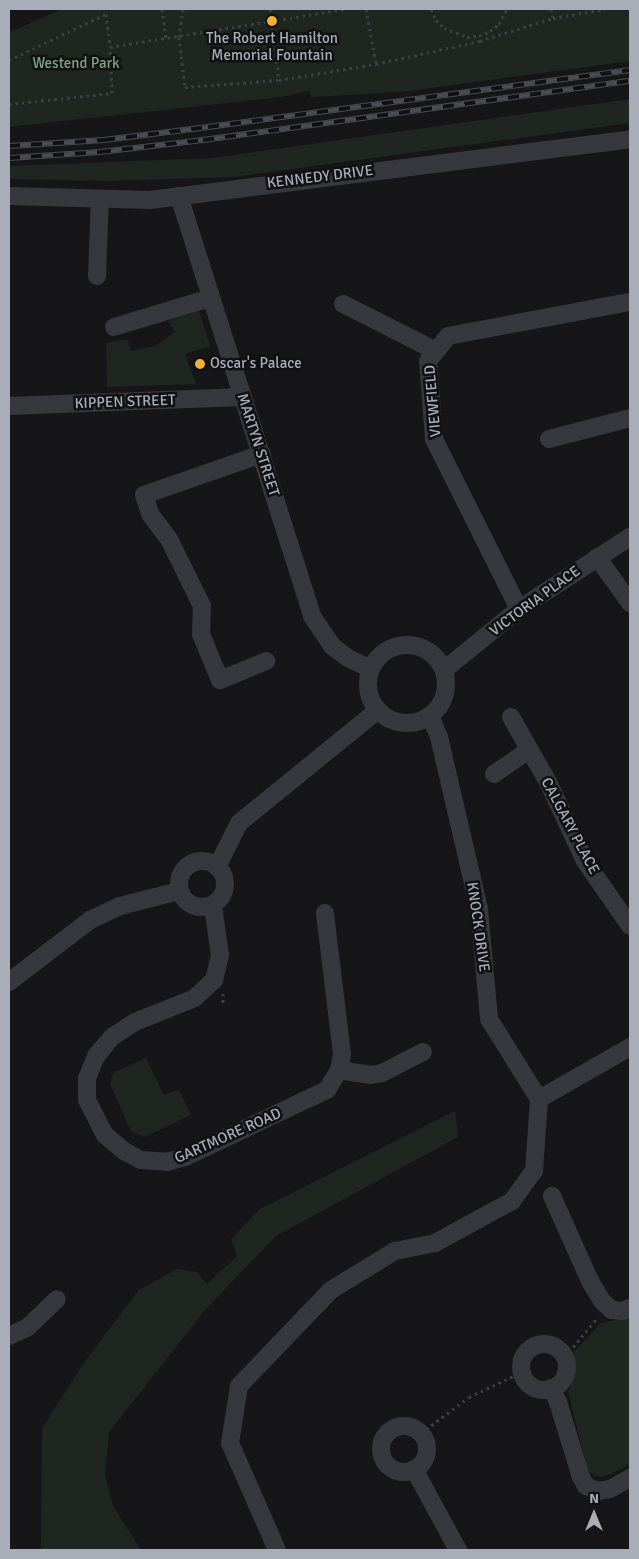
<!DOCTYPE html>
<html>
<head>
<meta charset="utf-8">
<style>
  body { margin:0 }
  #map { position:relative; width:639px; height:1559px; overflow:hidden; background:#161618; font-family:Signika,sans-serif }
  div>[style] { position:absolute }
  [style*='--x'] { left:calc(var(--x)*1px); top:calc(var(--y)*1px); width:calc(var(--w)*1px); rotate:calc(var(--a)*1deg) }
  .green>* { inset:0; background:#1e261f }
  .path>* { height:3px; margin-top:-1.5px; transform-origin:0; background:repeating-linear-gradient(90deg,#3d3f44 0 2.5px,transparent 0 6.5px) }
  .minor>* { height:18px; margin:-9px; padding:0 9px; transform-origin:9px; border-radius:9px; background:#37383d }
  .minor>.ring { margin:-9px; padding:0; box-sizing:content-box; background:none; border:18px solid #37383d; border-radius:50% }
  .rail>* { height:5.5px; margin-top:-2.75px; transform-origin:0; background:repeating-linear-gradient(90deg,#111113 0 11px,#4a4c52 0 22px); box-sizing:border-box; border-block:1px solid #4a4c52 }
  .dots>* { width:14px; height:14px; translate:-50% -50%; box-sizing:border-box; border:2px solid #111113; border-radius:50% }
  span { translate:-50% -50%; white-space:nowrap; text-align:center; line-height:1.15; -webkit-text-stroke:5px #111113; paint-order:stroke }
  .poi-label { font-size:15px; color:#a8adb8 }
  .left { translate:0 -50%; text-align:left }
  .park-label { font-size:15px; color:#7fa381 }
  .street-label { font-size:15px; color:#a8adb8 }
  .frame { position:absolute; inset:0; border:10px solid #a8adb8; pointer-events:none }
  .north { position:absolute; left:569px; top:1489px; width:50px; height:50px; -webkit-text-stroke:4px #111113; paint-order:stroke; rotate:0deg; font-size:14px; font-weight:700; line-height:20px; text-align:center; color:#a8adb8 }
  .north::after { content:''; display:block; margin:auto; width:18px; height:22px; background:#a8adb8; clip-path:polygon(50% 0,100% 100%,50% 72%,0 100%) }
</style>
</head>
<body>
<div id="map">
  <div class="green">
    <i style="clip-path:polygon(63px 9px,630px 9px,630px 61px,401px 92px,311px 97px,309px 91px,281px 97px,9px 127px,9px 32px)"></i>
    <i style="clip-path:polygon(630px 99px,630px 123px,234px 177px,108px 181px,9px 179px,9px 166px,212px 158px)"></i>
    <i style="clip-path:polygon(199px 311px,210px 346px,185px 354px,196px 384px,107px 387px,106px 343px,128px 339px,131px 351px,155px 346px,175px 332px,168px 321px)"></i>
    <i style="clip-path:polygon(146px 1058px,164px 1095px,179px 1090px,191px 1115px,144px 1137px,131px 1131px,110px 1084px,113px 1073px)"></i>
    <i style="clip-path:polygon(455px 1111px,458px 1137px,276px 1236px,205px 1310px,109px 1432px,105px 1474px,113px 1506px,141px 1550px,41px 1550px,42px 1428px,88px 1357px,139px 1290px,177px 1269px,197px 1272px,207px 1284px,237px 1256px,231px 1239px,260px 1209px)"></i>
    <i style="clip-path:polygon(630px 1317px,630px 1464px,611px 1474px,601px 1477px,588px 1472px,568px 1392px,575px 1375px,574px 1352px,601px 1323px)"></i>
  </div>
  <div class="path">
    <i style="--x:162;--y:9;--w:29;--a:82"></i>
    <i style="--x:183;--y:9;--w:28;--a:98"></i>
    <i style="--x:179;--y:37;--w:50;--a:83.2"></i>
    <i style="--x:185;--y:87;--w:94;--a:-4.3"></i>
    <i style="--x:279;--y:80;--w:98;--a:-9.4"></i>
    <i style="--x:376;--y:64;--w:107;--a:-12.5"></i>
    <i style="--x:480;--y:41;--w:77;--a:-17.5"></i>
    <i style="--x:270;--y:9;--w:72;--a:82.8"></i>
    <i style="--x:366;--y:9;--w:56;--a:79.7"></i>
    <i style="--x:431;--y:9;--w:12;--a:66"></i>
    <i style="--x:436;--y:20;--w:11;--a:45"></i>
    <i style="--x:444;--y:28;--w:25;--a:21"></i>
    <i style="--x:467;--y:37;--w:12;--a:-5"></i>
    <i style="--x:479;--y:36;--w:12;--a:-24"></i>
    <i style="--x:490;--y:31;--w:11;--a:-38"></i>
    <i style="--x:499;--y:24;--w:17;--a:-62"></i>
    <i style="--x:551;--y:9;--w:9;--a:77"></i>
    <i style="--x:553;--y:18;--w:53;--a:-9.8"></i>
    <i style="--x:9;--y:60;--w:107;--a:-25.4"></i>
    <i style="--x:106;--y:14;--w:33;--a:83"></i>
    <i style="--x:110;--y:47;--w:237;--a:-9.2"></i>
    <i style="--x:9;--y:104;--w:104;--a:-6.1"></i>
    <i style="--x:112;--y:93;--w:46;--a:-92.5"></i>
    <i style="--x:223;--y:993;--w:11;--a:90"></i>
    <i style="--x:565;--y:1357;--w:52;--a:-50.5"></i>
    <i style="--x:421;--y:1433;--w:60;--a:-36.9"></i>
    <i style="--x:469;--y:1397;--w:59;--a:-25.3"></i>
  </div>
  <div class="minor">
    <i style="--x:9;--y:196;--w:141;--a:1.6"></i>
    <i style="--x:150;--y:200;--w:484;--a:-7.2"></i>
    <i style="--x:179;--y:196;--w:441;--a:72.4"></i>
    <i style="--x:312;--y:616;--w:36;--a:56"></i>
    <i style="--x:332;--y:646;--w:20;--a:37"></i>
    <i style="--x:348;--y:658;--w:25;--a:26"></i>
    <i style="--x:97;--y:276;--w:77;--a:-87.8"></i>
    <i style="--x:343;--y:304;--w:104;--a:26.8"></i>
    <i style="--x:114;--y:327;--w:100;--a:-16.8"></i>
    <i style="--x:9;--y:406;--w:233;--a:-2.2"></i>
    <i style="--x:549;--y:439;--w:84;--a:-14.5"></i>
    <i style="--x:262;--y:454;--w:125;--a:160.8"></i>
    <i style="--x:144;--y:495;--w:20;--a:72"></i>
    <i style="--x:150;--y:514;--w:31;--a:53"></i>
    <i style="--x:169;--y:539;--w:75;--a:63.8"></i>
    <i style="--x:202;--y:606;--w:28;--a:92"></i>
    <i style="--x:201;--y:634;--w:50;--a:67.6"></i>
    <i style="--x:220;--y:680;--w:50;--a:-22.4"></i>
    <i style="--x:597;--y:557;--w:57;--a:54.3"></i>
    <i style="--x:519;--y:609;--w:190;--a:-116.6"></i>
    <i style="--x:434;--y:439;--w:78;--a:-94.4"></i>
    <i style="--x:428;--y:361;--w:32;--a:-51"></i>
    <i style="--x:448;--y:336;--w:185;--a:-10.6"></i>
    <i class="ring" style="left:368px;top:645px;width:60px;height:60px"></i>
    <i style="--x:444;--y:670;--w:97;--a:-39.1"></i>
    <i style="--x:519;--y:609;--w:132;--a:-33"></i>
    <i style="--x:430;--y:715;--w:24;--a:68"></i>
    <i style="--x:439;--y:737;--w:177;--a:76.9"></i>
    <i style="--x:479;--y:909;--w:110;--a:84.8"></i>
    <i style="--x:489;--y:1019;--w:94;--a:58"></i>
    <i style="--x:511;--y:717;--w:75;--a:60.4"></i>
    <i style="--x:548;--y:782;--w:87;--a:64.9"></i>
    <i style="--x:585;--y:861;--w:79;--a:55.3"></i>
    <i style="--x:494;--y:774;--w:42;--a:-34.4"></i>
    <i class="ring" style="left:179px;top:861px;width:28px;height:28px"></i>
    <i style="--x:217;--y:867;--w:49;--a:-63.4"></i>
    <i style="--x:239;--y:823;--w:179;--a:-39.1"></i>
    <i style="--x:213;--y:906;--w:49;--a:81.9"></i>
    <i style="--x:220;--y:955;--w:26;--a:103"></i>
    <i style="--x:214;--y:980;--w:26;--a:137"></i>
    <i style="--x:195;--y:998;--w:65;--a:158.2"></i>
    <i style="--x:135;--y:1022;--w:27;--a:147"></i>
    <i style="--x:112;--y:1037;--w:25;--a:130"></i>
    <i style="--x:96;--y:1056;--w:24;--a:112"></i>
    <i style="--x:87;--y:1078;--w:22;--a:90"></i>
    <i style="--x:87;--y:1100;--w:39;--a:63"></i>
    <i style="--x:105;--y:1135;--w:25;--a:40"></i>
    <i style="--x:124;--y:1151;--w:19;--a:28"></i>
    <i style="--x:141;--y:1160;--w:26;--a:4"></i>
    <i style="--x:167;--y:1162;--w:19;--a:-16"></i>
    <i style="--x:185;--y:1157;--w:157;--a:-25.3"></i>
    <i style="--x:327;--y:1090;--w:23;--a:-59"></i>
    <i style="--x:339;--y:1070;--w:16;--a:-79"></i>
    <i style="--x:342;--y:1054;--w:142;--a:-96.9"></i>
    <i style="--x:9;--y:982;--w:102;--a:-37.4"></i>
    <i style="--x:90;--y:920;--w:33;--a:-25"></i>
    <i style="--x:120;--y:906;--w:61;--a:-14.3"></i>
    <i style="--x:339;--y:1070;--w:32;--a:9"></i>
    <i style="--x:371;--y:1075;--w:11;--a:-10"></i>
    <i style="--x:382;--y:1073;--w:46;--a:-27.1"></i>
    <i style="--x:539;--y:1099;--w:105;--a:-29.7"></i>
    <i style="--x:552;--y:1196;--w:93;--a:65.9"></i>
    <i style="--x:590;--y:1281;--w:23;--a:59"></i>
    <i style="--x:602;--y:1301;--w:13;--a:42"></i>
    <i style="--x:612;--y:1310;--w:10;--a:6"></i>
    <i style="--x:622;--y:1311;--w:9;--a:-21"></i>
    <i style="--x:9;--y:1336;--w:21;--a:-25"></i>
    <i style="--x:28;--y:1327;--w:40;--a:-44"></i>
    <i class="ring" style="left:521px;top:1344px;width:28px;height:28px"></i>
    <i style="--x:551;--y:1388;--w:16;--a:63"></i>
    <i style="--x:558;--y:1402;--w:78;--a:73"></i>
    <i style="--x:581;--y:1477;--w:10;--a:61"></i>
    <i style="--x:586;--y:1486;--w:13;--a:23"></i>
    <i style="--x:598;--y:1491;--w:12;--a:-9"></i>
    <i style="--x:610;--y:1489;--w:23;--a:-29"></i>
    <i class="ring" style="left:381px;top:1426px;width:28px;height:28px"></i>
    <i style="--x:414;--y:1469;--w:92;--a:61.5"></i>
    <i style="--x:277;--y:1550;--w:117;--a:-113.7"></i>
    <i style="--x:230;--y:1443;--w:58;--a:-81"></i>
    <i style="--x:239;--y:1386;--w:133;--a:-46.2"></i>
    <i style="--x:331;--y:1290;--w:75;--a:-31.4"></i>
    <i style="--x:395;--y:1251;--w:41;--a:-11.3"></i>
    <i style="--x:435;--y:1243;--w:88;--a:-28.6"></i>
    <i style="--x:512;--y:1201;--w:37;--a:-54"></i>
    <i style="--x:534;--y:1171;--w:72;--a:-86"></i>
  </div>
  <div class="rail">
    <i style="--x:9;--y:146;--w:95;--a:-3.6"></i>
    <i style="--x:104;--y:140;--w:105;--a:-7.1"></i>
    <i style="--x:208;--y:127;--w:426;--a:-7.7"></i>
    <i style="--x:9;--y:158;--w:91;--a:-3.8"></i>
    <i style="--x:100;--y:152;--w:104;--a:-6.6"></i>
    <i style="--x:203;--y:140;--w:431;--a:-7.9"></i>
  </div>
  <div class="dots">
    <i style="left:272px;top:21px;background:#f2b134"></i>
    <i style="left:200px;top:364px;background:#f2b134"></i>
  </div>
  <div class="poi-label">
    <span style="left:272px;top:47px">The Robert Hamilton<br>Memorial Fountain</span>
    <span class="left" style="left:210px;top:364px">Oscar's Palace</span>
  </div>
  <div class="park-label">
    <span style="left:76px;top:64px">Westend Park</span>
  </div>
  <div class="street-label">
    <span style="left:320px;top:177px;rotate:-7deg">KENNEDY DRIVE</span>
    <span style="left:433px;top:401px;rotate:-95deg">VIEWFIELD</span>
    <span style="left:125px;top:402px;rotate:-2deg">KIPPEN STREET</span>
    <span style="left:258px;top:445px;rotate:72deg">MARTYN STREET</span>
    <span style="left:535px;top:601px;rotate:-36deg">VICTORIA PLACE</span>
    <span style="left:570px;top:826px;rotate:62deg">CALGARY PLACE</span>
    <span style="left:478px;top:927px;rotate:82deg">KNOCK DRIVE</span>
    <span style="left:228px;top:1136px;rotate:-24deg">GARTMORE ROAD</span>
  </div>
  <div class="frame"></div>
  <div class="north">N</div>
</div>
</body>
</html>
